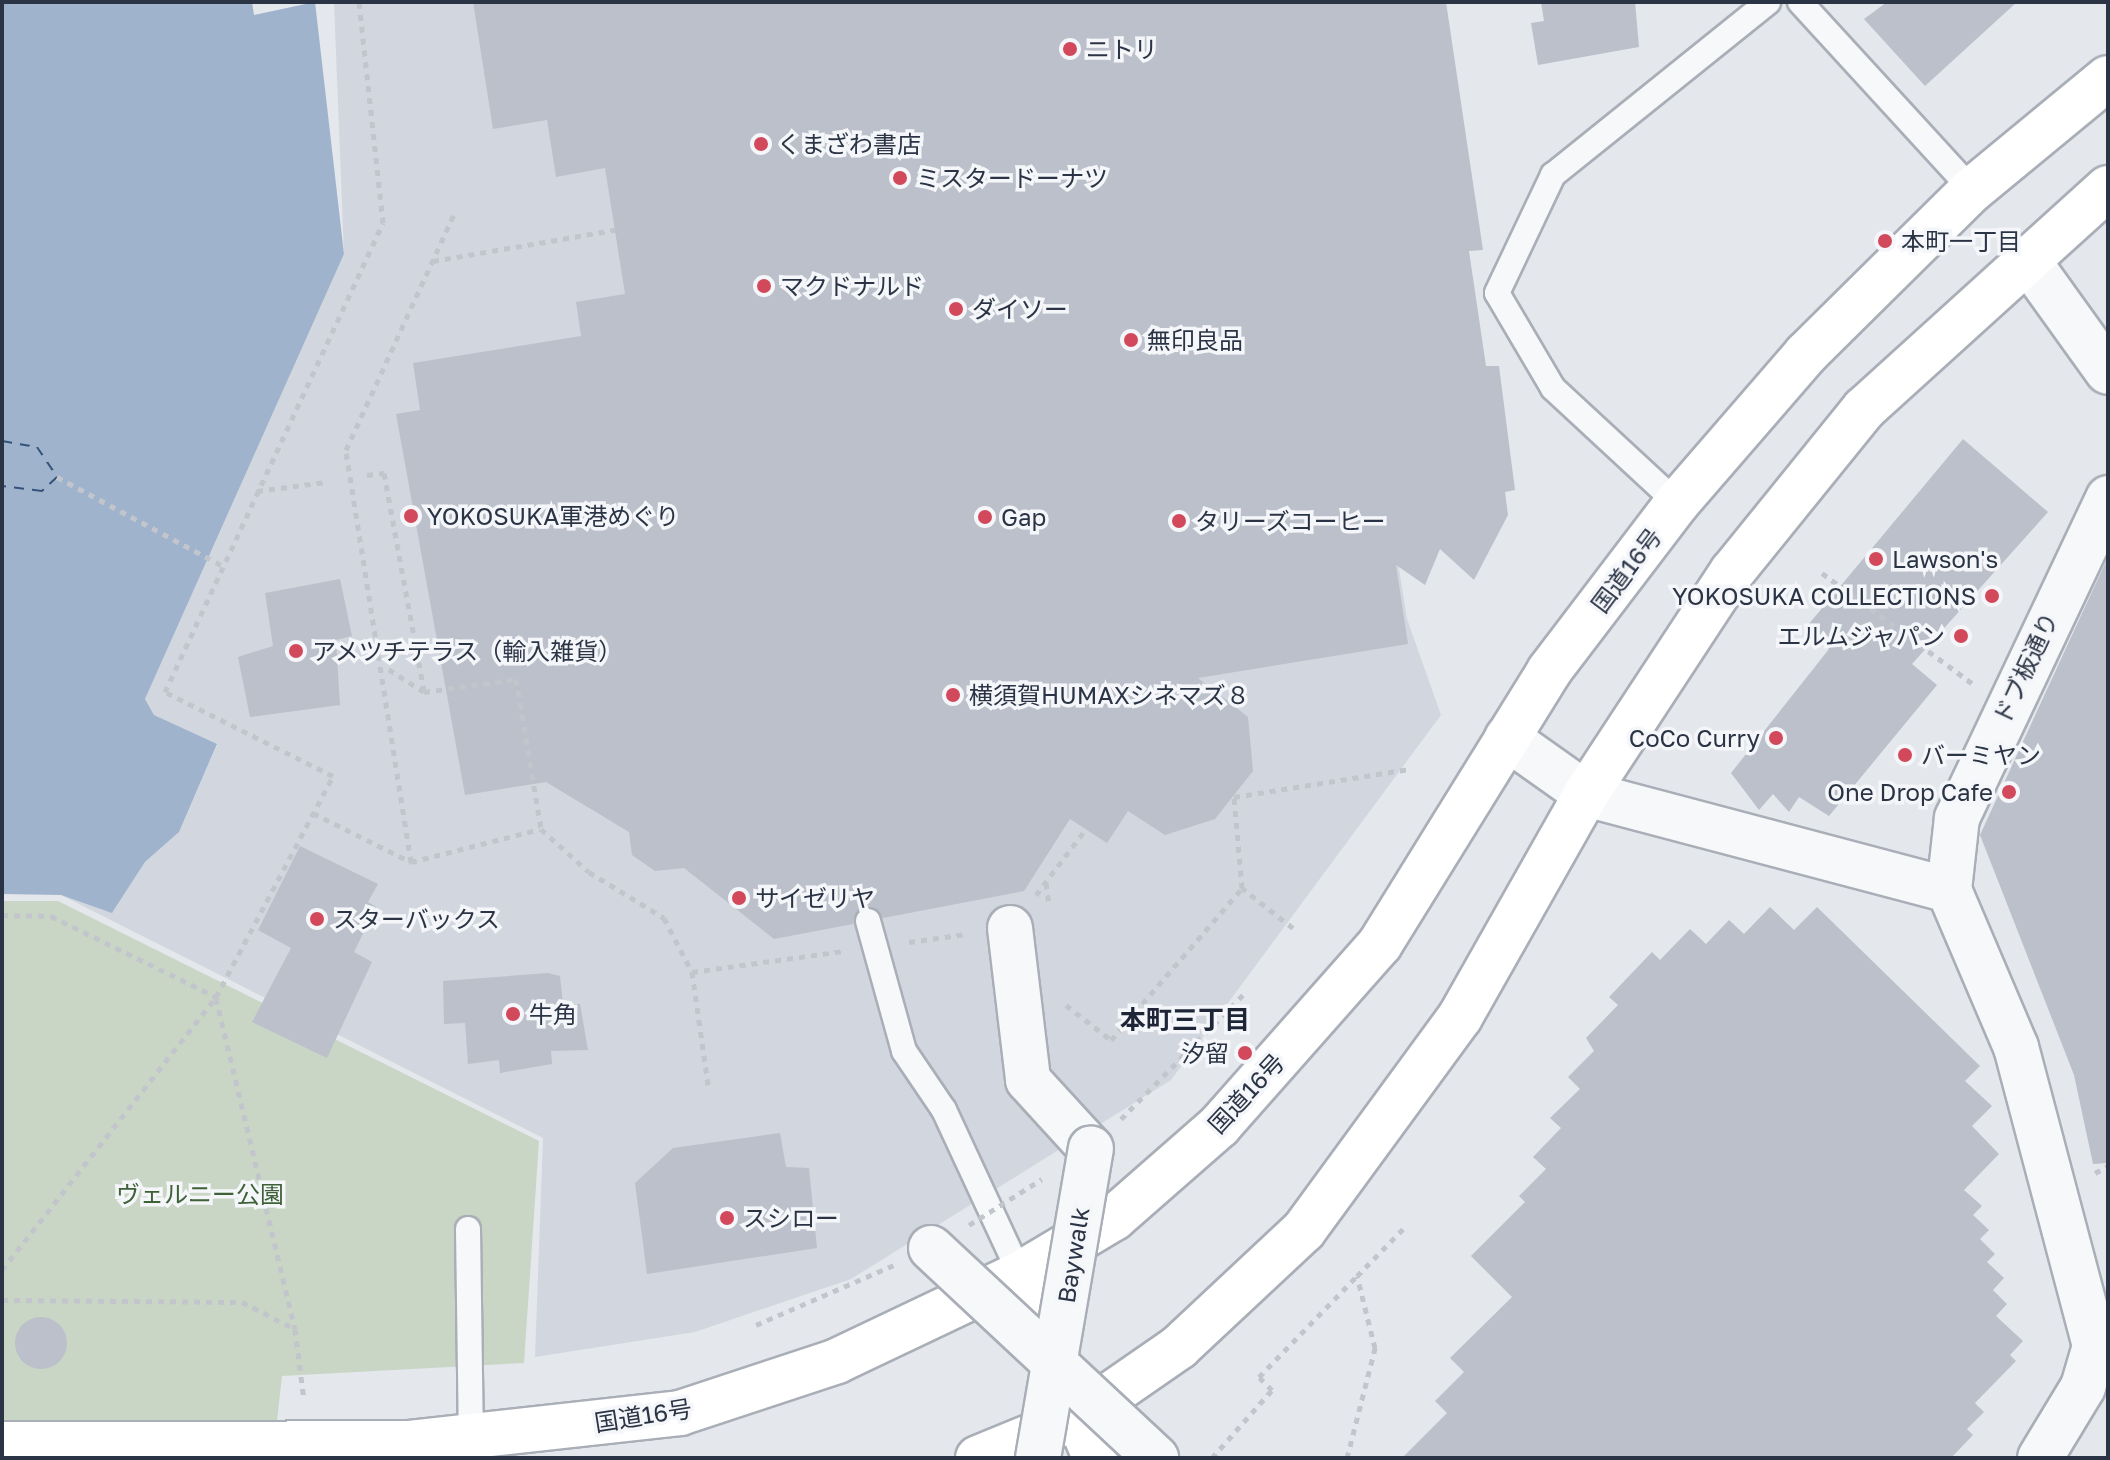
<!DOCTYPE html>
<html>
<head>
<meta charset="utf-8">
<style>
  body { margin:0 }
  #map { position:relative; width:2110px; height:1460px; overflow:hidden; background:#e4e7ec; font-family:"Golos Text","Noto Sans JP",sans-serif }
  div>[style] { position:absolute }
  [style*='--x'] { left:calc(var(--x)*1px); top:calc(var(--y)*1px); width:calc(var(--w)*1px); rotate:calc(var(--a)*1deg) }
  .built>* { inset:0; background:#d2d6de }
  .green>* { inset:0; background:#c9d6c5 }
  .water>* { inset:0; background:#9fb4cc }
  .ferry>* { height:2px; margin-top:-1px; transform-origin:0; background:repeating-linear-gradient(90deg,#34527a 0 10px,transparent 0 18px) }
  .building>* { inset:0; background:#bbc0ca }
  .round { border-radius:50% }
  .path>* { height:5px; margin-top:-2.5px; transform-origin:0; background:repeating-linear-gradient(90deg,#c2c5cb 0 6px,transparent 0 12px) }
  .roads { filter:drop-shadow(2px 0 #a9aeb7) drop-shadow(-2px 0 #a9aeb7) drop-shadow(0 2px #a9aeb7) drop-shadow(0 -2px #a9aeb7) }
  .lane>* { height:24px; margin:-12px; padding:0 12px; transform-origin:12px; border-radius:12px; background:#f7f8fa }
  .street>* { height:44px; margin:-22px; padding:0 22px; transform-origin:22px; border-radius:22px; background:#f7f8fa }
  .secondary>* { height:44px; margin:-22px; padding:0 22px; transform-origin:22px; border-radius:22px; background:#fff }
  .highway>* { height:44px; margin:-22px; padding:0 22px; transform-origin:22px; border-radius:22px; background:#fff }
  .path-bridge>* { height:5px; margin-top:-2.5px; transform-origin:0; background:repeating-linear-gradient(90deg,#c2c5cb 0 6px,transparent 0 12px) }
  .bridges { filter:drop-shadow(2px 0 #a9aeb7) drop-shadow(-2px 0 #a9aeb7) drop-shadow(0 2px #a9aeb7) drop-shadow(0 -2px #a9aeb7) }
  .street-bridge>* { height:44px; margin:-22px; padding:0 22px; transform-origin:22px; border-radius:22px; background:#f7f8fa }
  .dots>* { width:22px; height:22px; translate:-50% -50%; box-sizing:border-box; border:4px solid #f4f6f9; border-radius:50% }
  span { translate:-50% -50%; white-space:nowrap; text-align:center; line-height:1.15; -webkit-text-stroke:7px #f4f6f9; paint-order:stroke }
  .poi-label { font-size:24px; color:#2b3445 }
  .left { translate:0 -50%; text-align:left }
  .right { translate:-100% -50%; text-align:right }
  .street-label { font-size:24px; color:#2b3445 }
  .park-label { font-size:24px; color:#3f6138 }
  .neighbourhood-label { font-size:26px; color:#1d2536; font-weight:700 }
  .frame { position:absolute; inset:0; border:4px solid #2b3445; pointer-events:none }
</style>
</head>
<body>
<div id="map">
  <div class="built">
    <i style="clip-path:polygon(334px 2px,1309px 2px,1407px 619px,1441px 715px,1171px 1080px,851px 1279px,695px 1332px,535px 1357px,543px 1138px,61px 895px,113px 912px,145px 862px,179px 832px,217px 745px,154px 715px,145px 699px,344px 254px)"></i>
  </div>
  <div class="green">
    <i style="clip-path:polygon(2px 901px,58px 901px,539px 1141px,524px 1363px,282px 1376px,276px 1430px,2px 1424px)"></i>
  </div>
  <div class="water">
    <i style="clip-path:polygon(2px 2px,252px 2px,254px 15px,315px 2px,344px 254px,145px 699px,154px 715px,217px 744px,179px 832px,145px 862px,112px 913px,61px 895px,2px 894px)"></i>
  </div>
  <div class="ferry">
    <i style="--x:2;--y:441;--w:36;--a:10"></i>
    <i style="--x:37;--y:447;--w:36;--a:56"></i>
    <i style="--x:57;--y:477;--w:21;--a:137"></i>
    <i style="--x:42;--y:491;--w:40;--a:-172.9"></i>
  </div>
  <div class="building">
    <i style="clip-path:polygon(473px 2px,1446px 2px,1483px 250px,1469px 251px,1486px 366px,1499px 366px,1515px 490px,1505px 492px,1508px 515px,1474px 580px,1440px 549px,1425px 585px,1396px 565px,1408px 644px,1198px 678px,1248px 717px,1253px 771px,1215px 819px,1165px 835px,1128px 811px,1107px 843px,1070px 819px,1024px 891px,883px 918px,865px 906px,853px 924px,774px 939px,684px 868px,655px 871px,632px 855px,629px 832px,546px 782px,465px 795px,396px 414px,420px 410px,413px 363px,581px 336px,576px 302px,625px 294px,605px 168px,556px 177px,547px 120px,493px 129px)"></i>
    <i style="clip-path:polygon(1541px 2px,1635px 2px,1639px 47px,1538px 65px,1531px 23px,1544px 21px)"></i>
    <i style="clip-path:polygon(1887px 2px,2017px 2px,1925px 86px,1864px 19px)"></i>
    <i style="clip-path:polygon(1963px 439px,2048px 512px,1912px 664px,1937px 685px,1829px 816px,1799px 797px,1789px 812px,1773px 794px,1759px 810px,1731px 773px,1829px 649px,1808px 625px)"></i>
    <i style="clip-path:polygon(2108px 557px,2108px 1163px,2093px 1164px,2074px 1075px,1980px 835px)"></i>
    <i style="clip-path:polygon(340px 579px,352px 636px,336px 640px,340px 705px,250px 717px,238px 657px,273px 646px,265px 593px)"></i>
    <i style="clip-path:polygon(300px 846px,378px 884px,368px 902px,376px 907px,354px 952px,372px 962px,327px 1058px,252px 1022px,291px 948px,258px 930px)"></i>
    <i style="clip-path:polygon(1770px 907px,1794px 930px,1817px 907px,1980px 1066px,1965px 1081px,1992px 1106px,1972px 1126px,1999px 1154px,1964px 1190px,1982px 1206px,1973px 1215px,1989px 1230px,1980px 1239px,1995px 1254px,1987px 1262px,2004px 1278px,1993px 1290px,2007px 1304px,1996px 1316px,2023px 1341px,2010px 1355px,2016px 1361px,1975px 1403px,1984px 1412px,1967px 1429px,1973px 1435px,1951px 1458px,1402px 1458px,1447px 1413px,1435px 1401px,1464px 1372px,1450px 1358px,1512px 1297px,1471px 1256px,1525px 1202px,1519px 1196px,1546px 1169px,1533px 1157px,1561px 1128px,1550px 1118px,1580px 1089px,1568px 1077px,1594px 1051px,1586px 1038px,1618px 1005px,1609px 997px,1652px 952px,1660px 960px,1690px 929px,1706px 944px,1729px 920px,1744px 934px)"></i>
    <i style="clip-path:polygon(548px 973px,560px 976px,563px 1004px,580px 1004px,588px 1050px,551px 1051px,552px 1064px,500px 1073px,499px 1060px,468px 1064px,465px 1023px,444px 1024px,443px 981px)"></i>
    <i style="clip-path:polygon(780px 1133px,786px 1167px,809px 1168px,817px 1248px,647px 1274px,635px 1183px,673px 1148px)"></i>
    <i class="round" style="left:15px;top:1317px;width:52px;height:52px"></i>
  </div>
  <div class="path">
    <i style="--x:433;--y:261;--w:185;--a:-9.7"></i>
    <i style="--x:367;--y:475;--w:17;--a:-7"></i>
    <i style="--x:384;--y:473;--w:223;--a:79.6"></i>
    <i style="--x:424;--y:692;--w:46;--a:-147.3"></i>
    <i style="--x:57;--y:477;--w:188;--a:28.2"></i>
    <i style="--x:257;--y:491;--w:69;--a:-7.5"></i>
    <i style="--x:1822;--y:573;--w:186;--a:36.3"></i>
    <i style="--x:424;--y:692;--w:93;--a:-8"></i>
    <i style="--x:516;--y:679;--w:152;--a:80.5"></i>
    <i style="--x:541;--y:829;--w:64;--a:41.9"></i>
    <i style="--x:589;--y:872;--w:88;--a:31.5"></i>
    <i style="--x:664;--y:918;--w:61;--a:62.6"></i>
    <i style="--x:692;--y:972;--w:152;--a:-7.9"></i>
    <i style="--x:313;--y:813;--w:110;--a:26.6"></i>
    <i style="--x:411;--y:862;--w:133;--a:-14.3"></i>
    <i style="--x:411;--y:862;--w:417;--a:-99"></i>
    <i style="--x:346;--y:450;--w:262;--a:-65.4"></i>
    <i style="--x:1046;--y:883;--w:22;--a:82"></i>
    <i style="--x:1036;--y:895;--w:83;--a:-52.9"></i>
    <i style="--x:2;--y:915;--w:49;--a:1.2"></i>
    <i style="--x:51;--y:916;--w:184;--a:26.1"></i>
    <i style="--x:1293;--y:928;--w:65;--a:-141.9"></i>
    <i style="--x:1242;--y:888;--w:91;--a:-95"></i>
    <i style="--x:1234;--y:797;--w:176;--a:-9.1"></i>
    <i style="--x:909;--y:942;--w:58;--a:-8"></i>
    <i style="--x:692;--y:972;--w:120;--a:81.9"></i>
    <i style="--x:216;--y:998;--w:340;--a:76.6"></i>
    <i style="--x:1066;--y:1005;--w:57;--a:37.9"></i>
    <i style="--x:1111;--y:1040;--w:201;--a:-49.2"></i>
    <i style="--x:1121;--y:1119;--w:180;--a:-45.5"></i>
    <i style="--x:2095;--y:1173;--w:15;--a:-28"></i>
    <i style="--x:2;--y:1270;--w:347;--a:-51.9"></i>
    <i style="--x:216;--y:997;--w:250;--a:-62.1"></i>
    <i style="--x:333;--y:776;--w:188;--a:-153.4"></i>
    <i style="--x:165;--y:692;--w:517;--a:-65.07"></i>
    <i style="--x:383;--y:223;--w:222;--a:-96.2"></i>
    <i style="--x:2;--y:1300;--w:240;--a:0.5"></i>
    <i style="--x:242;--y:1302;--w:59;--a:27"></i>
    <i style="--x:295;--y:1329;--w:72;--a:82.8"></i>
    <i style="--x:756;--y:1325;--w:150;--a:-23.5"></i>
    <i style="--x:1212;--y:1458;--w:91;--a:-48.6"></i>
    <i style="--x:1272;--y:1390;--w:18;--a:-135"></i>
    <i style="--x:1259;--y:1377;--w:141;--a:-45.9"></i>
    <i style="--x:1347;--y:1458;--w:114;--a:-75.7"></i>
    <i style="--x:1375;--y:1348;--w:74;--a:-104"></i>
    <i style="--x:1357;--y:1276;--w:66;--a:-45.6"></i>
  </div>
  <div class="roads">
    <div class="lane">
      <i style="--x:1800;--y:2;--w:255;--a:47.5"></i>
      <i style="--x:1677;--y:503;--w:169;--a:-137.2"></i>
      <i style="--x:1553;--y:388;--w:110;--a:-120.5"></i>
      <i style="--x:1497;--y:293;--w:131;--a:-64.6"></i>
      <i style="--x:1553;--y:175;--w:276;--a:-38.8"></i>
      <i style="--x:868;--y:921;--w:135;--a:74.5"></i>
      <i style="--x:904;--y:1051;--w:71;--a:55.9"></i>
      <i style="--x:944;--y:1110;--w:181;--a:65.1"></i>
      <i style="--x:468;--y:1229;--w:210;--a:89.2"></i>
    </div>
    <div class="street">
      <i style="--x:2026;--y:258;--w:140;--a:54.3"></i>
      <i style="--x:1507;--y:738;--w:97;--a:35.3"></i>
      <i style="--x:1586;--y:794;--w:375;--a:14.8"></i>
      <i style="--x:1949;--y:890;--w:171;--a:66.9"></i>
      <i style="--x:2016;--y:1047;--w:309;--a:75.2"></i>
      <i style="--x:2095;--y:1346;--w:43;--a:106.3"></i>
      <i style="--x:2083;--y:1387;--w:83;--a:121.2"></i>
      <i style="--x:1949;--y:890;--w:72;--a:-83.7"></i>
      <i style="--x:1957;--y:818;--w:354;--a:-64.7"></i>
      <i style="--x:1010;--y:928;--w:153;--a:83.2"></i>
      <i style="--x:1028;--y:1080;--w:93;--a:47.6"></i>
    </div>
    <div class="secondary">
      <i style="--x:1020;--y:1274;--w:199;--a:67.8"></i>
    </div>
    <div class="highway">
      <i style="--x:2;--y:1444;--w:407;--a:-0.1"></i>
      <i style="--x:409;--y:1443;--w:273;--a:-6.3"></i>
      <i style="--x:680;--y:1413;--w:165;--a:-18.3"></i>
      <i style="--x:837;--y:1361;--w:203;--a:-25.4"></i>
      <i style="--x:1020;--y:1274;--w:109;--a:-30.8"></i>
      <i style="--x:1114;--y:1218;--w:140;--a:-41.2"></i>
      <i style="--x:1219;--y:1126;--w:243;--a:-48.5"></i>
      <i style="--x:1380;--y:944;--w:321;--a:-58.2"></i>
      <i style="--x:1549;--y:671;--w:211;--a:-52.7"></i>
      <i style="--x:1677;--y:503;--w:197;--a:-49.1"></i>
      <i style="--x:1806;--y:354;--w:233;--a:-44.7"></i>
      <i style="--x:1972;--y:190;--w:176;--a:-39.5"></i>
      <i style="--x:978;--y:1458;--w:108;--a:-22.3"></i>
      <i style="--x:1078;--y:1417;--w:123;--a:-34.7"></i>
      <i style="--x:1179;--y:1347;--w:171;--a:-43.1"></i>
      <i style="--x:1304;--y:1230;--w:264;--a:-53.8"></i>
      <i style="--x:1460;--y:1017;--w:256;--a:-60.5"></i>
      <i style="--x:1586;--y:794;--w:266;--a:-56.7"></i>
      <i style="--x:1732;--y:572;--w:210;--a:-51"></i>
      <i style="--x:1864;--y:409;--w:329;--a:-42.2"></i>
    </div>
  </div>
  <div class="path-bridge">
    <i style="--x:969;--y:1225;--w:86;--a:-32.2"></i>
  </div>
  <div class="bridges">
    <div class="street-bridge">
      <i style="--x:931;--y:1248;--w:308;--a:43"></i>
      <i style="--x:1038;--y:1458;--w:314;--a:-80.3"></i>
    </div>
  </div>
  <div class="dots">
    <i style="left:1070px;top:49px;background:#d1495b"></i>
    <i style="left:761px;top:144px;background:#d1495b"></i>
    <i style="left:900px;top:178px;background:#d1495b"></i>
    <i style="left:1885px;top:241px;background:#d1495b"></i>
    <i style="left:764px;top:286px;background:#d1495b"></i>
    <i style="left:956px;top:309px;background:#d1495b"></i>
    <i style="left:1131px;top:340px;background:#d1495b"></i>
    <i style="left:411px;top:516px;background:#d1495b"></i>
    <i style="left:985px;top:517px;background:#d1495b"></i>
    <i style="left:1179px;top:521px;background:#d1495b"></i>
    <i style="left:1876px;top:559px;background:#d1495b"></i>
    <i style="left:1992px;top:596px;background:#d1495b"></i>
    <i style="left:1961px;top:636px;background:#d1495b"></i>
    <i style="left:296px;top:651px;background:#d1495b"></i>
    <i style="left:953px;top:695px;background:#d1495b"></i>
    <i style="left:1776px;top:738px;background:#d1495b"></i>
    <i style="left:1905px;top:755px;background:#d1495b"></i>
    <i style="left:2009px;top:792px;background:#d1495b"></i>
    <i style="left:739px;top:898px;background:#d1495b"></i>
    <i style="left:317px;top:919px;background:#d1495b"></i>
    <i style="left:513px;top:1014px;background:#d1495b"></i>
    <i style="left:1245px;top:1053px;background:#d1495b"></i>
    <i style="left:727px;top:1218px;background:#d1495b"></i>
  </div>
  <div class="poi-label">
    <span class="left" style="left:1086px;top:49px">ニトリ</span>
    <span class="left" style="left:777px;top:144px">くまざわ書店</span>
    <span class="left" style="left:916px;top:178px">ミスタードーナツ</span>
    <span class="left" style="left:1901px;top:241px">本町一丁目</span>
    <span class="left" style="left:780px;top:286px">マクドナルド</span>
    <span class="left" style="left:972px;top:309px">ダイソー</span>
    <span class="left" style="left:1147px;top:340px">無印良品</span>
    <span class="left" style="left:427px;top:516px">YOKOSUKA軍港めぐり</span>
    <span class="left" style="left:1001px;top:517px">Gap</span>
    <span class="left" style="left:1195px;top:521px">タリーズコーヒー</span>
    <span class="left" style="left:1892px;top:559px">Lawson's</span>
    <span class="right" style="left:1976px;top:596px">YOKOSUKA COLLECTIONS</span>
    <span class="right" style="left:1945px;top:636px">エルムジャパン</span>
    <span class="left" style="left:312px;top:651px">アメツチテラス（輸入雑貨）</span>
    <span class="left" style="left:969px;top:695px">横須賀HUMAXシネマズ８</span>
    <span class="right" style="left:1760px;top:738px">CoCo Curry</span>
    <span class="left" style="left:1921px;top:755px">バーミヤン</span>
    <span class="right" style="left:1993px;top:792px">One Drop Cafe</span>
    <span class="left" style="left:755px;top:898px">サイゼリヤ</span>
    <span class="left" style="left:333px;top:919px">スターバックス</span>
    <span class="left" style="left:529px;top:1014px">牛角</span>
    <span class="right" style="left:1229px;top:1053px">汐留</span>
    <span class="left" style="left:743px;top:1218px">スシロー</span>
  </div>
  <div class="street-label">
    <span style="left:1626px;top:570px;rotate:-53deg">国道16号</span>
    <span style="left:2025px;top:668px;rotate:-65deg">ドブ板通り</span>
    <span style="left:1246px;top:1093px;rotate:-47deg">国道16号</span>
    <span style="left:1073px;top:1255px;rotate:-81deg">Baywalk</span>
    <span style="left:643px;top:1415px;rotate:-9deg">国道16号</span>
  </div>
  <div class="park-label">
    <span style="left:200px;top:1194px">ヴェルニー公園</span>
  </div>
  <div class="neighbourhood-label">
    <span style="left:1185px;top:1020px">本町三丁目</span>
  </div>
  <div class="frame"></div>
</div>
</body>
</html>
